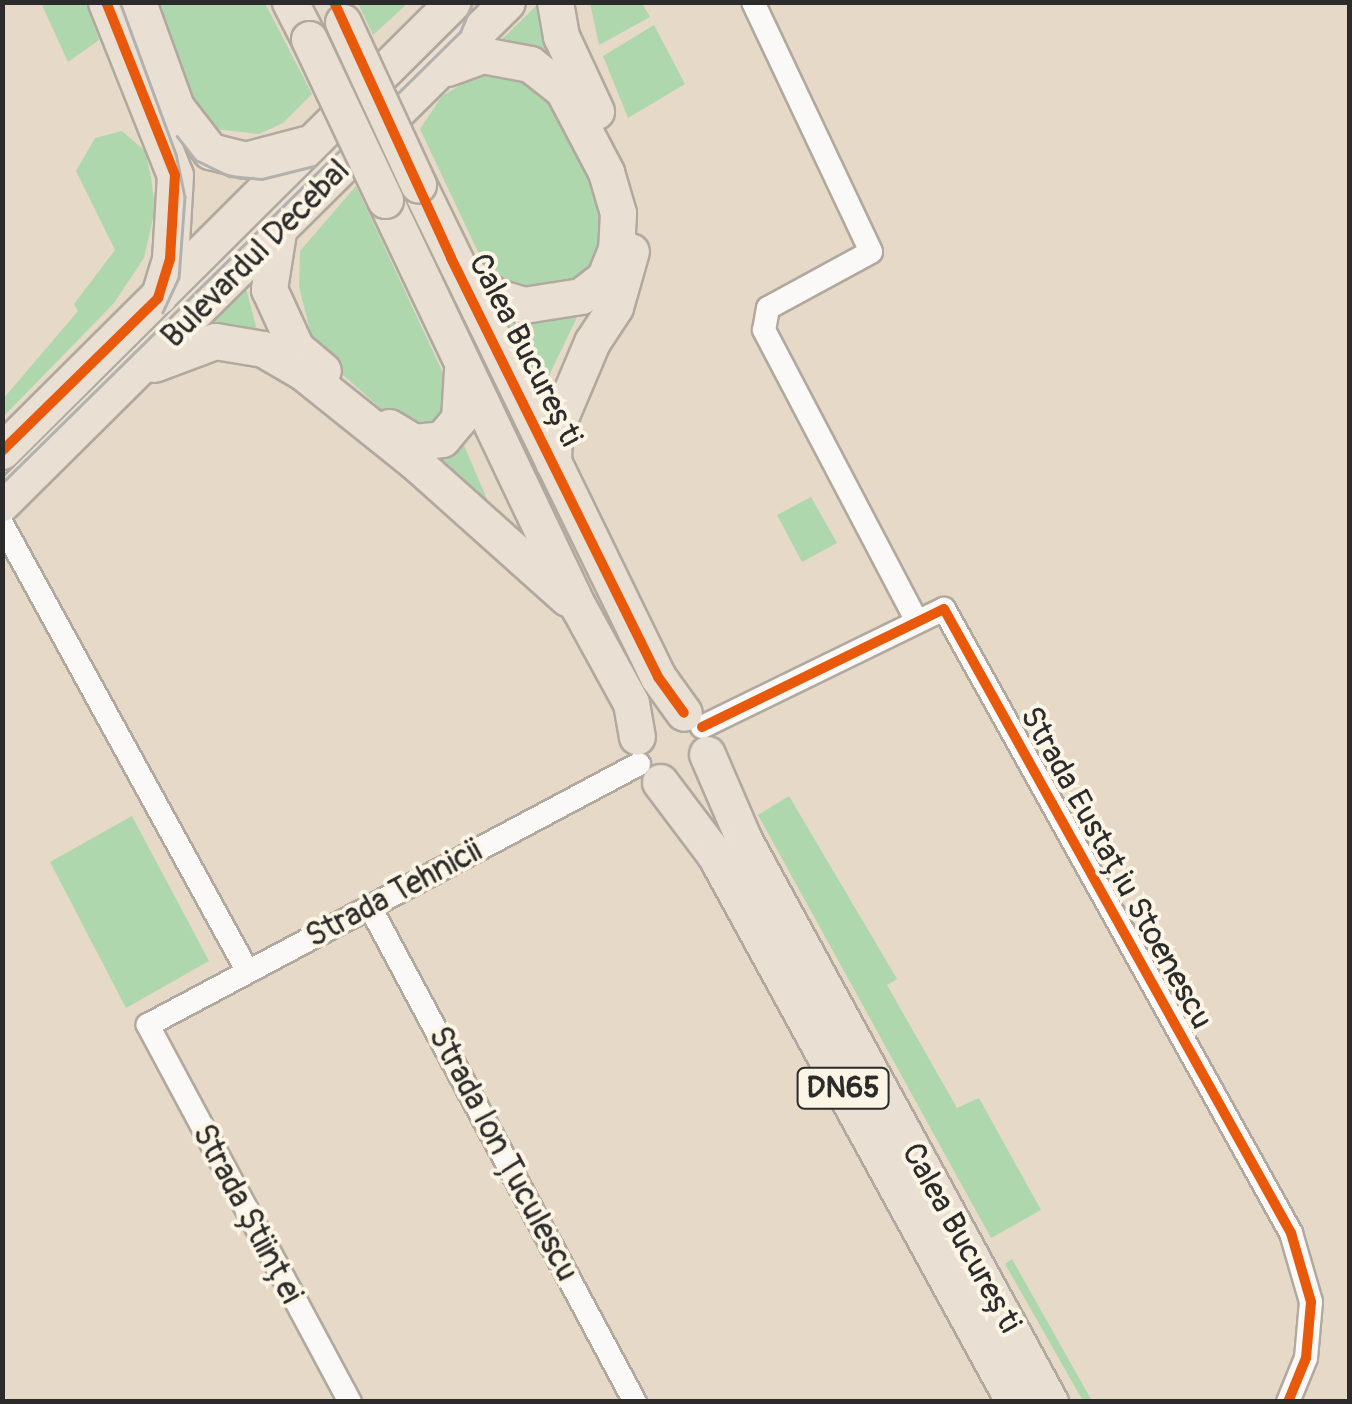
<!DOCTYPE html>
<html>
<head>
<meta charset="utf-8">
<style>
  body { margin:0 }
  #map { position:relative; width:1352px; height:1404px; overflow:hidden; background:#e6d9c7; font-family:Pangolin,sans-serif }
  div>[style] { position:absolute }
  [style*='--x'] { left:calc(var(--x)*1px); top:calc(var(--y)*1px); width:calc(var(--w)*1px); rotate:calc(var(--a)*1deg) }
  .green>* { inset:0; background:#aed7ae }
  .roads { filter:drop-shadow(2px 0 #b1a99d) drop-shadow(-2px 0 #b1a99d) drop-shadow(0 2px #b1a99d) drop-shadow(0 -2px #b1a99d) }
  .street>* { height:22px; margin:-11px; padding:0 11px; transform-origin:11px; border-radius:11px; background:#fbf9f7 }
  .primary>* { height:35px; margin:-17.5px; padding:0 17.5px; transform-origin:17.5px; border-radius:17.5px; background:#e9e0d3 }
  .tram>* { height:2.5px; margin:-1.25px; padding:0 1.25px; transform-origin:1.25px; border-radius:1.25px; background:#b3b1ae }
  .bridges { filter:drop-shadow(2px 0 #b1a99d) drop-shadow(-2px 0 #b1a99d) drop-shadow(0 2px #b1a99d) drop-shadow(0 -2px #b1a99d) }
  .primary-bridge>* { height:35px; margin:-17.5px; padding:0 17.5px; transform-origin:17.5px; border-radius:17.5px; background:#e9e0d3 }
  .cycleway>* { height:10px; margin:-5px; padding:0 5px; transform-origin:5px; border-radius:5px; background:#e8590c }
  span { translate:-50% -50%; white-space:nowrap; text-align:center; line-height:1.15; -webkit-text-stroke:8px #fcf5e5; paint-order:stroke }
  .shield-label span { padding:2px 8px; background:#fcf5e5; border:2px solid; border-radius:8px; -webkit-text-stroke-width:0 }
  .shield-label { font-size:30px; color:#2b2b2b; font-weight:700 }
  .street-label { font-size:32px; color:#2b2b2b }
  .frame { position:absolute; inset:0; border:5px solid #2b2b2b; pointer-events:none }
</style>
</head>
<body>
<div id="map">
  <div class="green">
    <i style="clip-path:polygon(41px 3px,86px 3px,99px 40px,68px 62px)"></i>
    <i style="clip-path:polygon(154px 3px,265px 3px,312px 94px,283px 123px,259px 134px,207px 128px,192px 113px)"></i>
    <i style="clip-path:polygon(358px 3px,408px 3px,373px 35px)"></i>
    <i style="clip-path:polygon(590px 3px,642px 3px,650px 17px,599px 45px)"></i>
    <i style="clip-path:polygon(538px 4px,551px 57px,501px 40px)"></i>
    <i style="clip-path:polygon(654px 25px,685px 84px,628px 118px,603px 56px)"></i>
    <i style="clip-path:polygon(491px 67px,527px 73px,557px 97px,606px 202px,604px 247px,584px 276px,545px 290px,511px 286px,488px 273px,420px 129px,442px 96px)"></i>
    <i style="clip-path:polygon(122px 131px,145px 151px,151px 177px,155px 209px,144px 258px,114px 303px,3px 417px,3px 399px,78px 311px,74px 304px,115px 250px,76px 171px,95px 138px)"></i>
    <i style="clip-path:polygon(356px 186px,443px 373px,441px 413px,425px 429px,396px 422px,326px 360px,312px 339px,299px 286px,300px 251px)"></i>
    <i style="clip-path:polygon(246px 288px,257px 331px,211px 323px)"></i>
    <i style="clip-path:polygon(581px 309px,540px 394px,504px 315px)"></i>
    <i style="clip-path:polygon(463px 443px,502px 534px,431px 460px)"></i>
    <i style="clip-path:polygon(811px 497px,837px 543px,802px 562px,777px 515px)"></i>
    <i style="clip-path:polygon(789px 796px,897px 979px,887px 985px,957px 1108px,979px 1098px,1041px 1210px,991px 1238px,758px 815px)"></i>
    <i style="clip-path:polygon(132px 816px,209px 961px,126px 1008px,50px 862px)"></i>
    <i style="clip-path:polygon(1012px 1259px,1092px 1401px,1083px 1401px,1005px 1264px)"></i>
  </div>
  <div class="roads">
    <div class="street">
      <i style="--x:753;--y:2;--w:276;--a:64.7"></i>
      <i style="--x:871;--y:252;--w:117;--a:151.5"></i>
      <i style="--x:768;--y:308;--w:22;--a:100"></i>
      <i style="--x:764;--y:330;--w:325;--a:62.3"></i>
      <i style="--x:2;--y:524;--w:511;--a:61.23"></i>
      <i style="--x:702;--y:727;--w:269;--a:-26"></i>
      <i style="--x:944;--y:609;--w:714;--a:60.92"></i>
      <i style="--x:1291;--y:1233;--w:72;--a:73.8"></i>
      <i style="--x:1311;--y:1302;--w:56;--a:95.1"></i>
      <i style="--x:1306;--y:1358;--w:48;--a:112.2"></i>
      <i style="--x:370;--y:907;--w:561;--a:61.84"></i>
      <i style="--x:350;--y:1402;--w:428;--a:-118.2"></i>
      <i style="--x:148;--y:1025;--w:556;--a:-27.99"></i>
    </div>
    <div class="primary">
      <i style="--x:106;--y:2;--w:186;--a:68.3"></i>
      <i style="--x:175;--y:175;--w:84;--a:93.4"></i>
      <i style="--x:170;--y:259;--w:39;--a:107"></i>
      <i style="--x:138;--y:2;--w:112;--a:70.1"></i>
      <i style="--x:176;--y:107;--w:56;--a:52.3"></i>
      <i style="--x:210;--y:151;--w:36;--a:14"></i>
      <i style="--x:245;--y:160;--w:62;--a:-14.9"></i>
      <i style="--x:290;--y:2;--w:42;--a:62.8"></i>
      <i style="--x:555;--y:2;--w:35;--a:80"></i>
      <i style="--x:561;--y:36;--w:83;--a:65"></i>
      <i style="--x:447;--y:68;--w:37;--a:-20"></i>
      <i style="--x:482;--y:55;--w:49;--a:10.6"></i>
      <i style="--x:530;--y:64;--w:42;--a:38.2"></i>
      <i style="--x:563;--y:90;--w:93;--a:62.3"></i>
      <i style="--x:606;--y:172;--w:43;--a:73.7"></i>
      <i style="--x:618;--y:213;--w:36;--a:93"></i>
      <i style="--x:616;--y:249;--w:31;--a:112"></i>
      <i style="--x:604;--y:278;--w:29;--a:142"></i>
      <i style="--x:581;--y:296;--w:58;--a:171"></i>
      <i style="--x:524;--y:305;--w:31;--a:-163"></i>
      <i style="--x:494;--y:296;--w:41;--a:-140.9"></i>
      <i style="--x:418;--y:184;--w:548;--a:64.04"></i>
      <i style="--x:658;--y:677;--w:44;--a:54.2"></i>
      <i style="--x:385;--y:200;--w:452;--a:64.6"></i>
      <i style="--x:579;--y:608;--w:108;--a:61.3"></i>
      <i style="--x:631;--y:703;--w:34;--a:80"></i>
      <i style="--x:278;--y:232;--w:58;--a:99"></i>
      <i style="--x:269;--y:289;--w:65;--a:65.4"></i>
      <i style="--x:296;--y:348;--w:35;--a:40"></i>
      <i style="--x:154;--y:364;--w:65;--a:-20.7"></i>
      <i style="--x:215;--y:341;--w:49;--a:9.5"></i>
      <i style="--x:263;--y:349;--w:48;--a:30.3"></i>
      <i style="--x:304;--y:373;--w:142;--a:38.7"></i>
      <i style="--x:415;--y:462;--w:204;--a:41.8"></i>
      <i style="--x:389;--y:427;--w:29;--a:31"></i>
      <i style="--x:414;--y:442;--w:28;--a:-6"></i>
      <i style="--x:442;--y:439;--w:26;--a:-50"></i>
      <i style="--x:459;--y:419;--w:49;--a:-86.5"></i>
      <i style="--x:2;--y:451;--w:636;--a:-44.87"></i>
      <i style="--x:553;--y:462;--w:30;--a:-88"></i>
      <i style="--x:554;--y:432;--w:98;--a:-67.1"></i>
      <i style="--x:592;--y:342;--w:42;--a:-56.7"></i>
      <i style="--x:615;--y:307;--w:58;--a:-74.1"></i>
      <i style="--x:2;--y:503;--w:711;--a:-44.77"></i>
      <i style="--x:707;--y:754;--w:94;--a:66.7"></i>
      <i style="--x:744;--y:840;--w:640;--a:61.43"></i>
      <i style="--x:660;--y:782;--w:91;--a:53"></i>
      <i style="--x:715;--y:855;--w:623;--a:61.34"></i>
    </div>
  </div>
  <div class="tram">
    <i style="--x:120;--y:2;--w:162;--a:69.8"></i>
    <i style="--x:176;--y:154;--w:44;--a:78.2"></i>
    <i style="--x:185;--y:197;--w:81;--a:94.2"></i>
    <i style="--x:179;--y:278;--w:38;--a:115"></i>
    <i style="--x:177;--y:136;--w:31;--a:52"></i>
    <i style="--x:196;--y:160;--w:37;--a:26"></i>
    <i style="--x:229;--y:176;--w:33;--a:5"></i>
    <i style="--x:262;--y:179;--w:54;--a:-14"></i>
    <i style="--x:2;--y:483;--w:643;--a:-44.56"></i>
    <i style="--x:460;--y:32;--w:33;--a:-67"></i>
  </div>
  <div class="bridges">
    <div class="primary-bridge">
      <i style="--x:343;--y:22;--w:179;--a:65.2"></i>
      <i style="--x:309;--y:39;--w:178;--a:64.7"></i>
    </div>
  </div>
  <div class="cycleway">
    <i style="--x:334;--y:2;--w:281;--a:65.4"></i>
    <i style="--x:451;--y:258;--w:467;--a:63.7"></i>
    <i style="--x:658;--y:677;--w:44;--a:54.2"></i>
    <i style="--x:2;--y:451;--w:219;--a:-44.4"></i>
    <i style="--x:158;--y:298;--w:41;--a:-72.9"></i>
    <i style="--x:170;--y:259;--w:84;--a:-86.6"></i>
    <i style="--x:175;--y:175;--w:186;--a:-111.7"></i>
    <i style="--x:702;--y:727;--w:269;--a:-26"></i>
    <i style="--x:944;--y:609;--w:714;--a:60.92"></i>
    <i style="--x:1291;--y:1233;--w:72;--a:73.8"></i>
    <i style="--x:1311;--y:1302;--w:56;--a:95.1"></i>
    <i style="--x:1306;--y:1358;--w:48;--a:112.2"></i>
  </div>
  <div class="shield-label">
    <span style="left:843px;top:1088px">DN65</span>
  </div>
  <div class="street-label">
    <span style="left:256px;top:254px;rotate:-45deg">Bulevardul Decebal</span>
    <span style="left:525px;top:350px;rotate:63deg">Calea București</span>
    <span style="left:1116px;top:868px;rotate:61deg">Strada Eustațiu Stoenescu</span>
    <span style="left:394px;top:894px;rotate:-28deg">Strada Tehnicii</span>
    <span style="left:503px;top:1154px;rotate:62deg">Strada Ion Țuculescu</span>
    <span style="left:247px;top:1214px;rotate:62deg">Strada Științei</span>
    <span style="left:961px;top:1238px;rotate:61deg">Calea București</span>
  </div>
  <div class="frame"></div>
</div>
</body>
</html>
